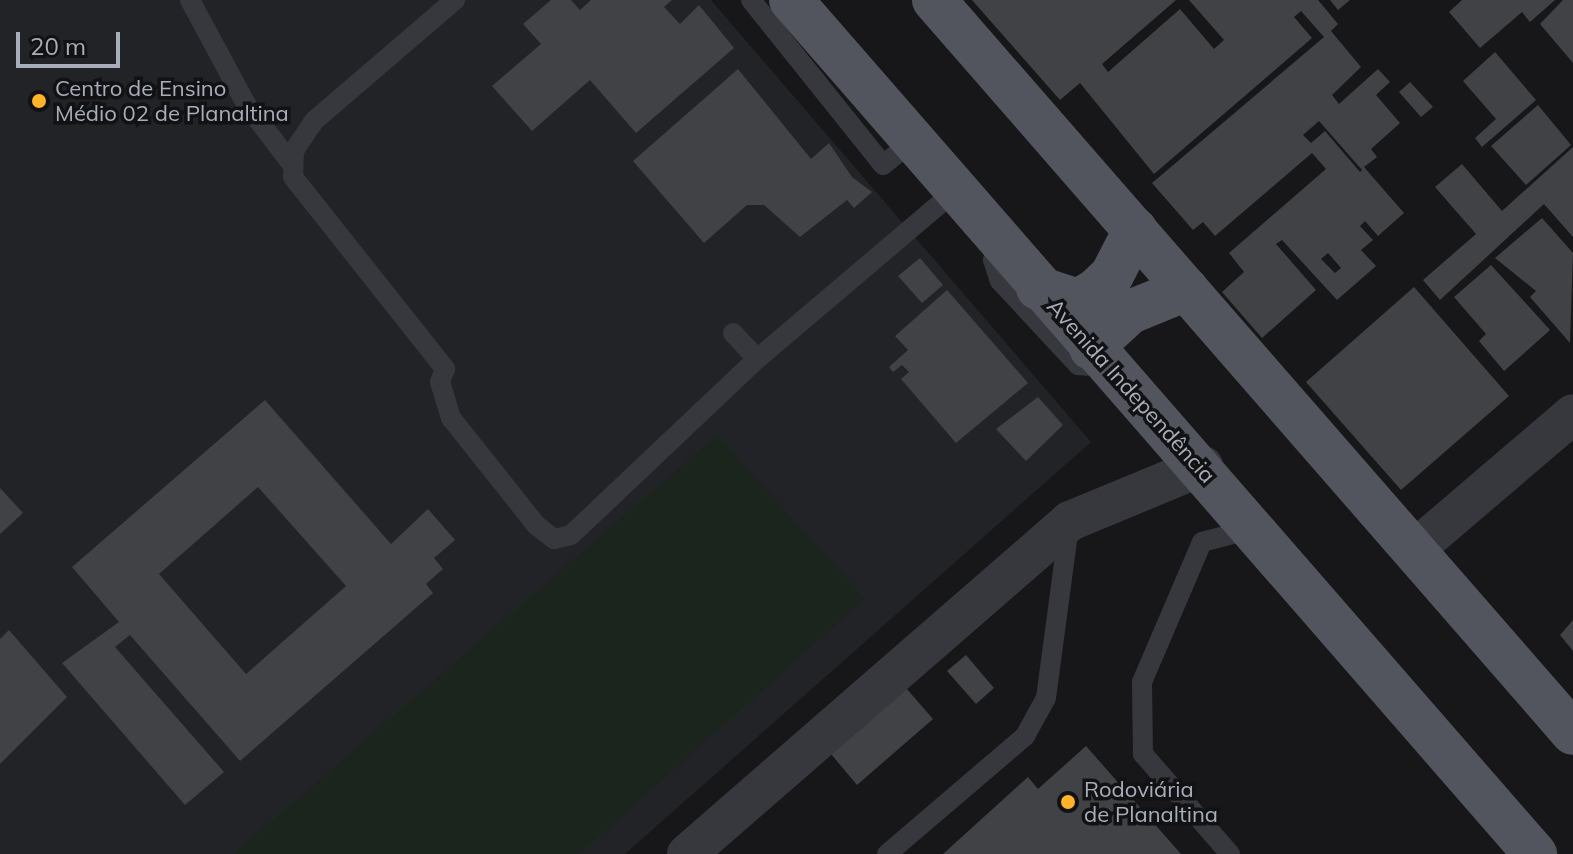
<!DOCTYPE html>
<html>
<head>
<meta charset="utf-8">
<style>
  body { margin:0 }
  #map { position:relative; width:1573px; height:854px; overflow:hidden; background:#171719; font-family:Mulish,sans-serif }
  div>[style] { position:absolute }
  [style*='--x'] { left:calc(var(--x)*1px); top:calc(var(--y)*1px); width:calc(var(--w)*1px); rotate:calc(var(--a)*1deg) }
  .built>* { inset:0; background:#222326 }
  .green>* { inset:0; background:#1c251d }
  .building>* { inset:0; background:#404246 }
  .lane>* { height:20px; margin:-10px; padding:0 10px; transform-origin:10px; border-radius:10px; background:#37383e }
  .street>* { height:40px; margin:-20px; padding:0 20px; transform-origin:20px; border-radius:20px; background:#37383e }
  .primary>* { height:44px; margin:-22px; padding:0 22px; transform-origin:22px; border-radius:22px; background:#53555e }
  .dots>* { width:22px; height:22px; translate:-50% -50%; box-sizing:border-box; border:4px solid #121214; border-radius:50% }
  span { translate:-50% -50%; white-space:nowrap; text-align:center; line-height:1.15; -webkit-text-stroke:7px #121214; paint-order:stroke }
  .poi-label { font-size:22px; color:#a7aeba }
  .left { translate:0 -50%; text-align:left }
  .street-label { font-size:22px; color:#a7aeba }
  .scale { position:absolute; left:16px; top:32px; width:104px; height:36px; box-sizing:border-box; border:4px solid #a7aeba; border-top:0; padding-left:10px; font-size:24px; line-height:28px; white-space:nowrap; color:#a7aeba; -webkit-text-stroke:6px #121214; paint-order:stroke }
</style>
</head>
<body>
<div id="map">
  <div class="built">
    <i style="clip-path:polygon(0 0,711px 0,1091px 442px,625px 854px,0 854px)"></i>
  </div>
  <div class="green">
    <i style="clip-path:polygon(717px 435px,865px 599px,579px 854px,234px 854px)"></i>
  </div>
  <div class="building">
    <i style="clip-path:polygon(551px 0,571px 0,580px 10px,591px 0,672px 0,664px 7px,680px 24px,699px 5px,734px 48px,636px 133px,590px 80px,532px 131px,492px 86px,541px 44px,523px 24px)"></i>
    <i style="clip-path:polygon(evenodd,972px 0,1176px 0,1102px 64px,1108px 72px,1180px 9px,1214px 49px,1224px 40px,1189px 0,1318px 0,1338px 24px,1331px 31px,1361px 67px,1332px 95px,1339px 104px,1378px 69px,1390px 82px,1376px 95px,1400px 123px,1371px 149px,1377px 157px,1364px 167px,1404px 213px,1378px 236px,1365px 221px,1360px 226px,1373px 240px,1361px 250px,1376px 266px,1337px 300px,1282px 240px,1276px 244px,1316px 290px,1262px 338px,1222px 292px,1244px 272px,1229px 253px,1326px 169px,1312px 153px,1215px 236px,1203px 222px,1193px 230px,1152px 183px,1324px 37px,1301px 11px,1294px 17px,1312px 38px,1154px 174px,1080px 83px,1060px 100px,972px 0,1319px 121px,1362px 170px,1360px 172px,1325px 131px,1311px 143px,1303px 135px,1319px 121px,972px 0,1328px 253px,1341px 268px,1335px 273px,1321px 259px,1328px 253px)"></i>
    <i style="clip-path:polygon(1330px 0,1350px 0,1338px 10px)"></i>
    <i style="clip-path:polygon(1462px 0,1555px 0,1530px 22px,1522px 12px,1480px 48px,1449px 12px)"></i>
    <i style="clip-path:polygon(1563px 0,1573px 0,1573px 63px,1540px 24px)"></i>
    <i style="clip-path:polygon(1495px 52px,1536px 100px,1482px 147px,1475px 138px,1496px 119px,1463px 81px)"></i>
    <i style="clip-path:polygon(738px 69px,811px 159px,829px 143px,852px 177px,872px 192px,854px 208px,847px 200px,800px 237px,764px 205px,747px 205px,704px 243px,633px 161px)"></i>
    <i style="clip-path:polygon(1410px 82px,1433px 107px,1421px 117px,1399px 92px)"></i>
    <i style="clip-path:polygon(1538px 105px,1571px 145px,1526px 185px,1491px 146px)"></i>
    <i style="clip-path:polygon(1573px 147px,1573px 237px,1544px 204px,1440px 300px,1423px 280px,1476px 234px,1435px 187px,1462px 164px,1502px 211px)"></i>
    <i style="clip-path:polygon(1542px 218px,1573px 253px,1570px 343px,1530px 297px,1536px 291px,1495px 258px)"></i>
    <i style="clip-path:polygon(920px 258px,943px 285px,922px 303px,898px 276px)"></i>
    <i style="clip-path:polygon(1491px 265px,1550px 330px,1504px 371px,1479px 341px,1486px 334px,1454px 297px)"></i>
    <i style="clip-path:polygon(1414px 287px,1509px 396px,1401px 490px,1306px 382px)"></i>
    <i style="clip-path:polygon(947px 290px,1028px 383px,956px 443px,901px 379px,909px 372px,902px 365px,893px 372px,889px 367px,908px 350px,895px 336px)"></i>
    <i style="clip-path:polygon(1038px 397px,1063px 425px,1026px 461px,996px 429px)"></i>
    <i style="clip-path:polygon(evenodd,265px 400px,391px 544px,428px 509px,455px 540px,434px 558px,443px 569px,426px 584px,433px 593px,240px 761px,130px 635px,115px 647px,224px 772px,185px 805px,62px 663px,119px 622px,72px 567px,265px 400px,258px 487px,346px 586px,246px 674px,159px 574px,258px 487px)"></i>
    <i style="clip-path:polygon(0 488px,23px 513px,0 534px)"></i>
    <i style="clip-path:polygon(1573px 620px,1573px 651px,1560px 635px)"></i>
    <i style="clip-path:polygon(9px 630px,67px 697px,0 764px,0 639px)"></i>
    <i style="clip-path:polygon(966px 655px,994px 688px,976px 704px,947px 671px)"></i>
    <i style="clip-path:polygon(906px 688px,933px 719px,857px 785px,831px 754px)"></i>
    <i style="clip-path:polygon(1086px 746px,1181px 854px,943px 854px,1028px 777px,1038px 789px)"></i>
  </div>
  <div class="lane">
    <i style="--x:190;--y:0;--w:118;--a:61.7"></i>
    <i style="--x:246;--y:104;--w:74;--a:52.7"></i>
    <i style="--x:455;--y:0;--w:186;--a:139.4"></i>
    <i style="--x:314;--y:121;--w:36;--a:124"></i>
    <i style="--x:294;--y:151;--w:26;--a:92"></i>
    <i style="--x:293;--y:177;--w:245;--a:51.6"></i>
    <i style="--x:445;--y:369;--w:14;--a:111"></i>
    <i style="--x:440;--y:382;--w:38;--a:73"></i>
    <i style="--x:451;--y:418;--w:137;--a:51.5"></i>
    <i style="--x:536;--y:525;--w:23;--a:38"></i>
    <i style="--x:554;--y:539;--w:17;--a:-13"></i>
    <i style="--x:571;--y:535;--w:256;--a:-43.4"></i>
    <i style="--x:751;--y:0;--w:211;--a:51.3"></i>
    <i style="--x:883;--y:165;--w:36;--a:-39"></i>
    <i style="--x:999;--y:243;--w:18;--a:109"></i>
    <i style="--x:993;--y:260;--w:22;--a:72"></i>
    <i style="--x:1000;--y:281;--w:115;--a:47.1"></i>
    <i style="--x:1078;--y:365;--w:27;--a:4"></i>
    <i style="--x:733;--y:333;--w:35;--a:47"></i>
    <i style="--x:757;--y:359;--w:258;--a:-40.3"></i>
    <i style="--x:887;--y:854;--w:182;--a:-40.5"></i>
    <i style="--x:1025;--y:736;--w:43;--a:-61.1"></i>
    <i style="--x:1046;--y:698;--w:175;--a:-82.4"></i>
    <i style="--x:1230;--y:854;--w:133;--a:-131"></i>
    <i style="--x:1143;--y:754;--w:72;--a:-90.8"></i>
    <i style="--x:1142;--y:682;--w:152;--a:-66.8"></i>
    <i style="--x:1202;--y:542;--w:48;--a:-14.6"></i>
  </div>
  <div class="street">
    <i style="--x:1414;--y:550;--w:209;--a:-40.5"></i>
    <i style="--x:687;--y:854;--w:508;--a:-41.01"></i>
    <i style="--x:1070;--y:521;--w:144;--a:-22.5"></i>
  </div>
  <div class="primary">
    <i style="--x:791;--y:0;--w:1133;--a:48.94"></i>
    <i style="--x:934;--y:0;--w:972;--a:48.92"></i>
    <i style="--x:1038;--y:288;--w:42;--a:18"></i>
    <i style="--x:1078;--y:301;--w:21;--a:-31"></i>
    <i style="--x:1096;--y:290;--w:22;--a:-43"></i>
    <i style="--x:1112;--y:275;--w:51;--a:-62.9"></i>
    <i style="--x:1091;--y:348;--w:53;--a:-42.7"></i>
    <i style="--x:1130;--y:312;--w:61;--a:-22"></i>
  </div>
  <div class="dots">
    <i style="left:39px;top:101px;background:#ffb329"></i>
    <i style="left:1068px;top:802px;background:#ffb329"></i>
  </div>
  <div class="poi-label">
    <span class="left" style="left:55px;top:101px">Centro de Ensino<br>Médio 02 de Planaltina</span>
    <span class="left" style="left:1084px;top:802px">Rodoviária<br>de Planaltina</span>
  </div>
  <div class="street-label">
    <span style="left:1131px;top:391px;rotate:48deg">Avenida Independência</span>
  </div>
  <div class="scale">20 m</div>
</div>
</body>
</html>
